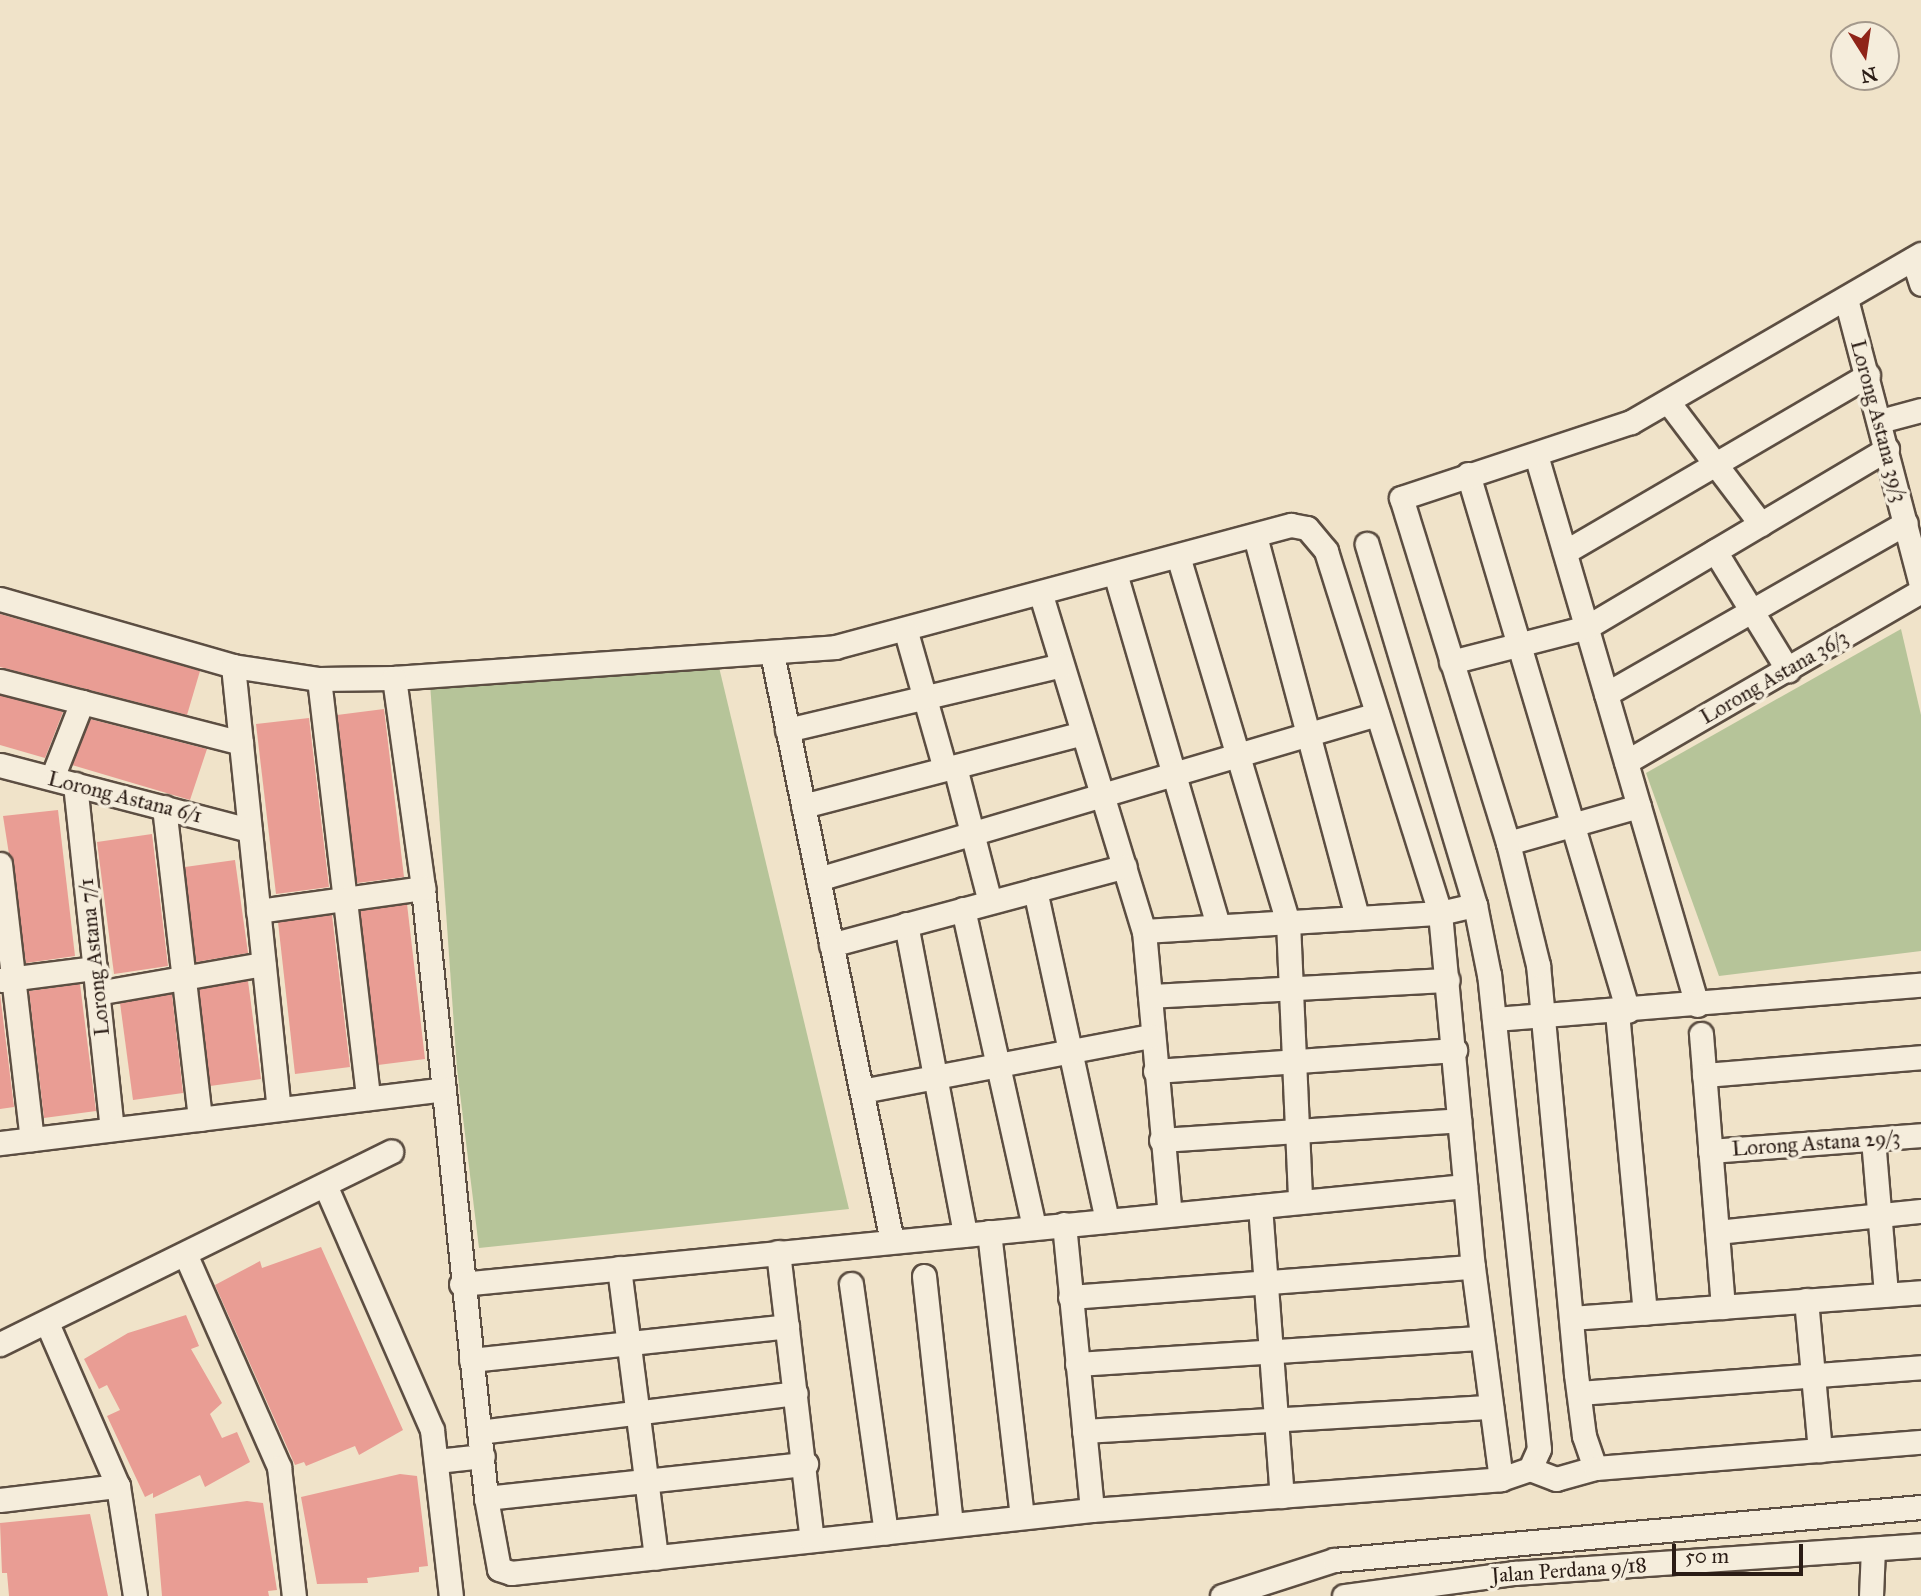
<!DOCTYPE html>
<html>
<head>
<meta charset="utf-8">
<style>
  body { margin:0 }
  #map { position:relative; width:1921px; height:1596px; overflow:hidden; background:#f0e3c9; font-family:"IM FELL Great Primer",serif }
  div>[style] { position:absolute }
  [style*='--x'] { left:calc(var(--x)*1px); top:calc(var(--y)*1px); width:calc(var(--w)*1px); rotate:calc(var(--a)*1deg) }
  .green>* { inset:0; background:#b6c499 }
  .building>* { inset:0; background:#e99d94 }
  .roads { filter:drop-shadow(2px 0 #5c4e42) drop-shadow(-2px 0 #5c4e42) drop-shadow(0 2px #5c4e42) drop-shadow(0 -2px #5c4e42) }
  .minor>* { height:23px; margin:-11.5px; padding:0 11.5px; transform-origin:11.5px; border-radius:11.5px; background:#f5eddc }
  span { translate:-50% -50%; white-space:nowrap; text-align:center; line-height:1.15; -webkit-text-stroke:7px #f5eddc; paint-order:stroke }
  .street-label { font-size:21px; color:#2a1c15 }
  .north { position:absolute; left:1830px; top:21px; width:70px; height:70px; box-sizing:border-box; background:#f5eddc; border:2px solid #a4998c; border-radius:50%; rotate:168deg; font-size:19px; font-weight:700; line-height:28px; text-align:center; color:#2a1c15 }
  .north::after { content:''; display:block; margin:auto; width:24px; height:32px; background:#8f2418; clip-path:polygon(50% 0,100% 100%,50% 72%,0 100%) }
  .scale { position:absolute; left:1672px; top:1544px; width:131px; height:32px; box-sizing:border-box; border:4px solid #2a1c15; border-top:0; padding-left:9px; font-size:21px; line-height:24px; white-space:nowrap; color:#2a1c15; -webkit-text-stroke:5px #f5eddc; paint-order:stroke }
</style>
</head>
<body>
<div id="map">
  <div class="green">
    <i style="clip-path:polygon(1901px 629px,1921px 715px,1921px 951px,1719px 976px,1646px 773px)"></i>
    <i style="clip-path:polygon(718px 663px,849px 1209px,479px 1248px,457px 1069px,430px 683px)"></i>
  </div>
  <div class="building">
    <i style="clip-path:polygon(0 614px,200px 671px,187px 715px,0 667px)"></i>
    <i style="clip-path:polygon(0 695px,63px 712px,45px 758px,0 745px)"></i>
    <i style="clip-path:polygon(384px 709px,404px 877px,357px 883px,337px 715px)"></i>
    <i style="clip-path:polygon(309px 718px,329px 887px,276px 894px,256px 724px)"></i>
    <i style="clip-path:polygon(90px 719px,207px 749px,190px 800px,72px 765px)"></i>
    <i style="clip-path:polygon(58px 810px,75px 956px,26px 963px,3px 816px)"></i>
    <i style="clip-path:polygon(152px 834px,168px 966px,114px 974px,97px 842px)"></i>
    <i style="clip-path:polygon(235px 860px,248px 953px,196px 962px,185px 867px)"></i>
    <i style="clip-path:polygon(407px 904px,425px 1059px,378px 1065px,360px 911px)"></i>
    <i style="clip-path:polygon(332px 915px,350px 1067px,295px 1074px,278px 922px)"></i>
    <i style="clip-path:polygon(248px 981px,261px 1079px,210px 1086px,199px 989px)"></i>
    <i style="clip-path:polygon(80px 984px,96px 1111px,44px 1118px,29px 991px)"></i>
    <i style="clip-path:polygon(0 994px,14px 1107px,0 1109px)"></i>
    <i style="clip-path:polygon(172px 994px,183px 1093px,133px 1100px,120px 1003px)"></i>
    <i style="clip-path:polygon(321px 1247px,403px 1430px,359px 1455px,355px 1446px,306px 1466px,304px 1462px,295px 1465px,215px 1285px,260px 1261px,262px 1268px)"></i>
    <i style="clip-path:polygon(186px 1315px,199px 1346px,191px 1349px,222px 1403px,210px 1414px,222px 1438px,237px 1432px,250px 1462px,205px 1487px,200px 1475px,153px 1498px,153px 1493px,145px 1497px,107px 1416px,120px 1410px,107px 1385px,99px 1389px,84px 1359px,128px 1333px)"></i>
    <i style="clip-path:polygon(400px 1474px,417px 1476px,428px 1566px,419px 1567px,419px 1572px,367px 1578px,368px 1583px,317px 1584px,301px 1497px)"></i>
    <i style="clip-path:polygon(247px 1501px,263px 1503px,277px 1590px,268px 1591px,269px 1596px,162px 1596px,155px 1514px)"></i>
    <i style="clip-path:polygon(90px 1514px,108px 1596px,9px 1596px,7px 1573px,2px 1573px,0 1523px)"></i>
  </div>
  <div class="roads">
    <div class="minor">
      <i style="--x:1913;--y:259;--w:26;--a:72"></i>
      <i style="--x:1846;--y:299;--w:296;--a:75.3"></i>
      <i style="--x:1669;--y:403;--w:152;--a:52.8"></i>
      <i style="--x:1880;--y:421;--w:42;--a:-15"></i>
      <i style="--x:1536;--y:455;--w:573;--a:73.68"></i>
      <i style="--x:1468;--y:474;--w:560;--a:73.41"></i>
      <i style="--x:1255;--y:536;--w:395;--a:75"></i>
      <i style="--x:1715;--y:551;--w:140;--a:58.5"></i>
      <i style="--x:1565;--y:552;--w:351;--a:-30.3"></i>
      <i style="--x:1178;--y:556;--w:382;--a:73.3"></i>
      <i style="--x:1288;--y:922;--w:280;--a:87.5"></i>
      <i style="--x:1115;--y:573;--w:368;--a:73.7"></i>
      <i style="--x:1041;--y:595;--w:351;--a:73"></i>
      <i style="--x:1144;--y:931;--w:284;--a:84.8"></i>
      <i style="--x:0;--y:599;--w:242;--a:16"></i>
      <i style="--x:233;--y:666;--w:87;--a:8.6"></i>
      <i style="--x:319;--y:679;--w:75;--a:-0.8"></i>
      <i style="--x:394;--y:678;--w:442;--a:-4"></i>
      <i style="--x:835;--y:647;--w:472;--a:-15"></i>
      <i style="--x:1291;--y:525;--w:16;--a:11"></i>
      <i style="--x:1307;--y:528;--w:30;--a:50"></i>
      <i style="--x:1326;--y:551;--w:380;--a:72.5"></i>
      <i style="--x:1440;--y:913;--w:356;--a:84.7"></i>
      <i style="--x:1473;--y:1267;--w:214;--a:82.5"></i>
      <i style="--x:906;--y:632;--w:142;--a:74.1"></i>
      <i style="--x:772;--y:653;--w:600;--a:78.47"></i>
      <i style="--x:1451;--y:662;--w:140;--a:-14.4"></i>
      <i style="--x:1587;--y:627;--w:349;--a:-30.7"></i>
      <i style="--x:233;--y:666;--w:445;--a:84.1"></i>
      <i style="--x:394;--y:678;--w:212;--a:82.1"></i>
      <i style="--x:423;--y:888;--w:613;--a:84.1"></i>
      <i style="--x:486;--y:1498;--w:72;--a:79.6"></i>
      <i style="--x:499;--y:1569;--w:13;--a:18"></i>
      <i style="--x:511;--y:1573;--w:584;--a:-6.19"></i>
      <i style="--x:1092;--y:1510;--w:410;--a:-4.3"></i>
      <i style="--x:1501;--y:1479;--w:31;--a:-19"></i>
      <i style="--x:1530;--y:1469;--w:22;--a:-66"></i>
      <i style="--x:1539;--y:1449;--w:477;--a:-96"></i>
      <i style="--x:1489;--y:975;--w:71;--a:-101.3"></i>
      <i style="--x:1475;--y:905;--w:377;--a:-106.7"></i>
      <i style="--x:319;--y:679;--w:422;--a:83.3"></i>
      <i style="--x:0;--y:681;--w:249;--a:14.4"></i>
      <i style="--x:1606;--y:694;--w:345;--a:-29.7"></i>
      <i style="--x:787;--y:730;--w:282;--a:-13.3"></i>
      <i style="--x:1626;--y:762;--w:341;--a:-30.1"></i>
      <i style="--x:0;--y:765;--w:258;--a:14.6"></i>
      <i style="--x:955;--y:767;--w:139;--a:75.5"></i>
      <i style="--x:52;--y:778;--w:82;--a:-68.5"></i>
      <i style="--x:75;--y:784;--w:347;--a:83.9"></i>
      <i style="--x:803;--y:806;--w:289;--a:-14.6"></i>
      <i style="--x:164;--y:807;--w:314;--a:83.4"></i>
      <i style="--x:1508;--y:843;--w:136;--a:-15.8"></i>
      <i style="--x:0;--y:864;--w:277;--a:83.4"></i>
      <i style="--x:818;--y:879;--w:583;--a:-16.45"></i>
      <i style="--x:1035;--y:890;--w:338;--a:77.7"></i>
      <i style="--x:963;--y:909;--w:326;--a:77.4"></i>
      <i style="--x:258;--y:911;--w:167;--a:-7.9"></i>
      <i style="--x:906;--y:924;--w:316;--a:79.2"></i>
      <i style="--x:1144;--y:931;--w:297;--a:-3.5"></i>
      <i style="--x:1440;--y:913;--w:36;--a:-13"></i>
      <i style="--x:831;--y:945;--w:304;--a:-15"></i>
      <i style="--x:1;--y:980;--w:95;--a:-7.3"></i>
      <i style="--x:97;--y:993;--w:169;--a:-9.9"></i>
      <i style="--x:1150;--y:996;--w:298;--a:-3.1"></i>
      <i style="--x:1617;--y:1012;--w:302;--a:84.7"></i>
      <i style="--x:1494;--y:1019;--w:428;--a:-4.6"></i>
      <i style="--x:1701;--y:1034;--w:274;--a:85.4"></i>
      <i style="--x:1155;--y:1071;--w:301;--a:-4"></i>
      <i style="--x:1704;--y:1075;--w:218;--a:-4.7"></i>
      <i style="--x:862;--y:1091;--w:294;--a:-10.8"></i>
      <i style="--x:1873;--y:1139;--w:156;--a:85.2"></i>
      <i style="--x:1161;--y:1140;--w:299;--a:-3.8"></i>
      <i style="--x:0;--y:1143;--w:447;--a:-6.9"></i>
      <i style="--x:1710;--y:1151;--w:212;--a:-4.3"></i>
      <i style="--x:325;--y:1185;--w:267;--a:66.4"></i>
      <i style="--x:432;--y:1430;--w:167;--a:83.5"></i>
      <i style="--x:1260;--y:1206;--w:291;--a:85.7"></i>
      <i style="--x:1064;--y:1224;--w:287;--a:84.4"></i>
      <i style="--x:989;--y:1232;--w:287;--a:83.4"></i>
      <i style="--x:1717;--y:1232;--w:205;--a:-5.9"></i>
      <i style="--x:778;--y:1252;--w:290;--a:83.3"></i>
      <i style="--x:186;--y:1256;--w:231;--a:66.2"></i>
      <i style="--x:279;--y:1467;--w:130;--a:83.4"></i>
      <i style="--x:619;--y:1268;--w:292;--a:82.7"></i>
      <i style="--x:924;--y:1276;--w:250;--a:83.8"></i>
      <i style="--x:461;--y:1284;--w:1009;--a:-5.57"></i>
      <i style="--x:851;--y:1284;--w:251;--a:82"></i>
      <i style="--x:1070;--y:1297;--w:404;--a:-4.3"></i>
      <i style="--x:1806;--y:1300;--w:151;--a:84.7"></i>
      <i style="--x:1571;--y:1318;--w:351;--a:-4.2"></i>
      <i style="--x:47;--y:1323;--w:178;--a:66.5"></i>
      <i style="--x:118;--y:1486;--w:111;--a:81.2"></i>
      <i style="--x:0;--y:1344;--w:436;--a:-26.2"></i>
      <i style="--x:471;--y:1360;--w:318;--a:-6.1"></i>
      <i style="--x:1077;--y:1364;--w:406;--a:-3.7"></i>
      <i style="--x:1579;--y:1393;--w:343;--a:-4.3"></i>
      <i style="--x:1084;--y:1431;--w:408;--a:-3.4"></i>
      <i style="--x:479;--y:1432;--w:319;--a:-7"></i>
      <i style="--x:437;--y:1461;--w:46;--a:-6.2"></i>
      <i style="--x:1595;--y:1468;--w:34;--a:-109"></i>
      <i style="--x:1584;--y:1436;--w:63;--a:-97.4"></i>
      <i style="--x:1576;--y:1374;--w:411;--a:-95.3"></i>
      <i style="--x:1538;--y:965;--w:126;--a:-103.8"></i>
      <i style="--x:1508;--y:843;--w:361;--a:-107.2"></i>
      <i style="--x:1401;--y:498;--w:242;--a:-18.3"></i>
      <i style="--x:1631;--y:422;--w:335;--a:-30.1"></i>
      <i style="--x:1530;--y:1469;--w:28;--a:21"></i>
      <i style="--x:1556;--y:1479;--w:41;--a:-15.8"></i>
      <i style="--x:1595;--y:1468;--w:327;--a:-4.6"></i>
      <i style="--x:486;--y:1498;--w:322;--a:-6.1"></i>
      <i style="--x:0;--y:1500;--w:119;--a:-6.8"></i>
      <i style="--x:1222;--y:1596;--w:118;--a:-17.8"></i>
      <i style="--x:1334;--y:1560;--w:589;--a:-5.16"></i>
      <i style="--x:1344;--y:1596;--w:172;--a:-7.7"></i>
      <i style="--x:1514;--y:1573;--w:408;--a:-3.9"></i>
      <i style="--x:1871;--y:1596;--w:47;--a:-87.6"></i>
    </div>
  </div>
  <div class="street-label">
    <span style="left:1879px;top:421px;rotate:75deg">Lorong Astana 39/3</span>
    <span style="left:1774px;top:677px;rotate:-30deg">Lorong Astana 36/3</span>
    <span style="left:125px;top:797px;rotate:14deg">Lorong Astana 6/1</span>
    <span style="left:94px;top:957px;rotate:-96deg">Lorong Astana 7/1</span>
    <span style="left:1816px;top:1143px;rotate:-4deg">Lorong Astana 29/3</span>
    <span style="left:1569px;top:1570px;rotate:-4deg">Jalan Perdana 9/18</span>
  </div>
  <div class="north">N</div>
  <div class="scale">50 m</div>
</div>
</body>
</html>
